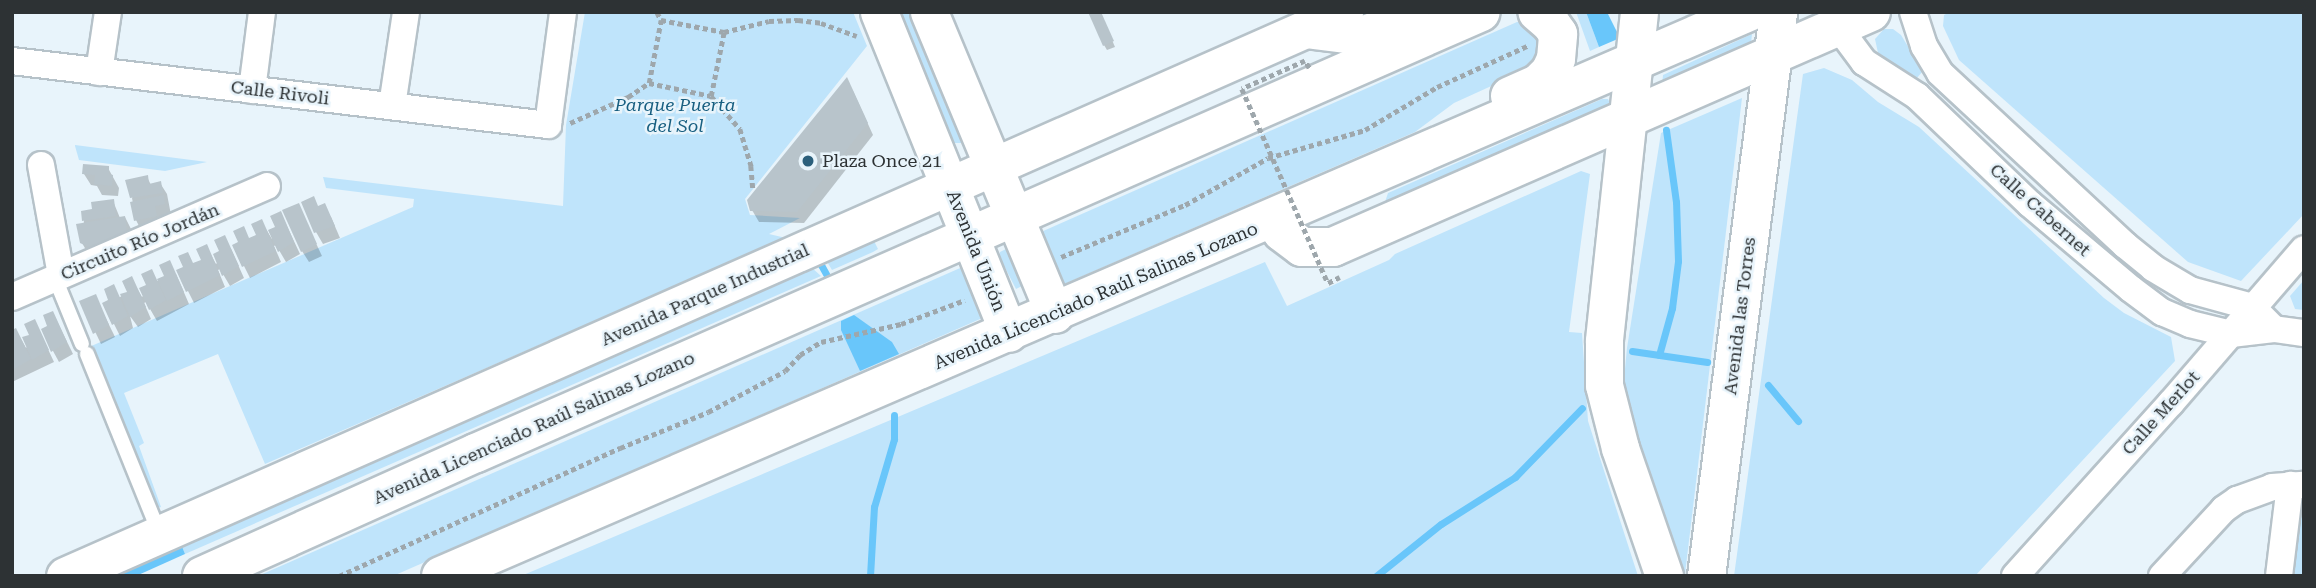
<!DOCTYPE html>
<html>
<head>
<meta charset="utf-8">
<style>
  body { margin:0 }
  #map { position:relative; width:2316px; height:588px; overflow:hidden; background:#e8f4fb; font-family:"Roboto Serif",serif }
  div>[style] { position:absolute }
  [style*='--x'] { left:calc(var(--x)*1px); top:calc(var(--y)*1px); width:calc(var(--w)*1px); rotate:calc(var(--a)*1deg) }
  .green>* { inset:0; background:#bfe4fb }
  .water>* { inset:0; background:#69c6fa }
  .shadow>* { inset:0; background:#0003 }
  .stream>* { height:7px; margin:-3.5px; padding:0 3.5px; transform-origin:3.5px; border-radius:3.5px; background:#69c6fa }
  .building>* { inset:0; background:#b8c4cb }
  .path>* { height:4.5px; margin-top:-2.25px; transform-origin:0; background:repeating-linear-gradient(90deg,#9ea7ac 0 5px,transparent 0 8.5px) }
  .roads { filter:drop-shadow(2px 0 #b6c2c9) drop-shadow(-2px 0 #b6c2c9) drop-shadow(0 2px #b6c2c9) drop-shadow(0 -2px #b6c2c9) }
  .lane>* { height:14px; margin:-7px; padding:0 7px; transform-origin:7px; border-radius:7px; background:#fff }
  .street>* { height:26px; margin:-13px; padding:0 13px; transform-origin:13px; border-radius:13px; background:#fff }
  .secondary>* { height:37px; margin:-18.5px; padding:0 18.5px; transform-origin:18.5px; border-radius:18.5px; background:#fff }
  .primary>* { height:38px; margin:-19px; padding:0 19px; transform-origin:19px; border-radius:19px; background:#fff }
  .path-bridge>* { height:4.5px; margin-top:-2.25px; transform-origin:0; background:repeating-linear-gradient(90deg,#9ea7ac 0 5px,transparent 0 8.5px) }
  .dots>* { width:19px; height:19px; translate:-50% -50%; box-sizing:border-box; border:4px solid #e8f4fb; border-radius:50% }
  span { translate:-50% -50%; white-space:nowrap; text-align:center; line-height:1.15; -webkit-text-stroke:5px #e8f4fb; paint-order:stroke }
  .street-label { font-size:18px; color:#2d3234 }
  .park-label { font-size:18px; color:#185f81; font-style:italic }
  .poi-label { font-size:18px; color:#2d3234 }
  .left { translate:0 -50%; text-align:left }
  .frame { position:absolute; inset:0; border:14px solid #2d3234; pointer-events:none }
</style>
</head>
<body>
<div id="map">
  <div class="green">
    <i style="clip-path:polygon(585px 12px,853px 12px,867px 46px,745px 199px,750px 215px,800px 218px,769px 234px,786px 238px,265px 464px,218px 354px,124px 393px,144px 443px,139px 446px,161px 507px,154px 509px,89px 347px,413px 207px,414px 199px,326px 188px,323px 177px,563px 206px,566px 125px)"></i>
    <i style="clip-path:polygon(894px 12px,914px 12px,965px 137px,961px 143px,950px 143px)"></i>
    <i style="clip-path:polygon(1576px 12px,1586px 12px,1599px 47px,1590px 51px)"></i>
    <i style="clip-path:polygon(1950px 12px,2304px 12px,2304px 214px,2241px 281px,2188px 262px,1959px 60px,1943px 26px,1944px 15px)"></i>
    <i style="clip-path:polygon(1517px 22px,1526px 23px,1543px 45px,1531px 68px,1454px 103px,1415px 132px,1062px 285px,1041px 232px)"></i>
    <i style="clip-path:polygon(1884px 29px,1893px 29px,1901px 35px,1923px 71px,1916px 79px,1878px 53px,1875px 39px)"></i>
    <i style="clip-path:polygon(1752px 34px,1751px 44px,1662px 86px,1663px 75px)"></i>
    <i style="clip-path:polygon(1824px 68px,1852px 80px,1878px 102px,1919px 127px,2104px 298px,2124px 313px,2171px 337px,2175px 361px,1975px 576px,1734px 576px,1803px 74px)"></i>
    <i style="clip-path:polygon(1742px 98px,1685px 574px,1683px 576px,1633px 428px,1624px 379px,1627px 348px,1661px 133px)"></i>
    <i style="clip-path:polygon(1602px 99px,1608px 99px,1611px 106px,1388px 204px,1385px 202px,1388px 193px)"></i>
    <i style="clip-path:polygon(75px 146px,75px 145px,207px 162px,165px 171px,79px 160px)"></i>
    <i style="clip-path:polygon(1581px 171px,1590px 174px,1569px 332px,1582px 333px,1588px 421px,1638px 576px,521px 576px,1265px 262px,1287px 306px,1389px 260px,1395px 254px)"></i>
    <i style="clip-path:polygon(874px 241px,878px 249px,873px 252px,832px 270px,826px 260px)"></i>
    <i style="clip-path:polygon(1008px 248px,1024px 285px,1016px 289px,999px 256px,1000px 252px)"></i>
    <i style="clip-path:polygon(967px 265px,987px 316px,393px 576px,258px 576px)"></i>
    <i style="clip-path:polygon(811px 267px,821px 276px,185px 554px,181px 544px)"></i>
    <i style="clip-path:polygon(2304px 280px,2304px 310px,2295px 309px,2290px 296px)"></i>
    <i style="clip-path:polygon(2304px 508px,2304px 576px,2293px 576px,2298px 519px)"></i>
  </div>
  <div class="water">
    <i style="clip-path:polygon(1586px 12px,1607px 12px,1620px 38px,1599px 47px)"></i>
    <i style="clip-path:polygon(854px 315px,892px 342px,899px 354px,860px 371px,841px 330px,841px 321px)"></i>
    <i style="clip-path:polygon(181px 544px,185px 554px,136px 576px,108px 576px)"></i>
  </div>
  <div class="shadow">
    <i style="clip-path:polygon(1100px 12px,1115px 47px,1107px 50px,1104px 45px)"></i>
    <i style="clip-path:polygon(853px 91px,873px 135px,804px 223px,759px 222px,752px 210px)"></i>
    <i style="clip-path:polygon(108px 168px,119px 188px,118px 196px,102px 195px,97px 186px,91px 185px,84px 174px)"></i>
    <i style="clip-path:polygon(147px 177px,151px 185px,160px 183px,167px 194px,171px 215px,161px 217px,163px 228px,142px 232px,136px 220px,132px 198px)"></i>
    <i style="clip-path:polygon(113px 201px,120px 218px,125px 217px,131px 229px,133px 243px,89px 255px,82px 243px,84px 220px)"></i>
    <i style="clip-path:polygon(298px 205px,322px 256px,309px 262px,302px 251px)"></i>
    <i style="clip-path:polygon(319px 208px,331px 217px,340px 238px,323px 244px,316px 232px)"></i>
    <i style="clip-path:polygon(261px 221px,272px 239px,286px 224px,300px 254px,286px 262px,276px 245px,274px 246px,281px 262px,250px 278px,234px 246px,258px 236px)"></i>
    <i style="clip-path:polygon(206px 246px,216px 264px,231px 249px,244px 278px,230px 286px,220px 269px,218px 270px,225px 287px,194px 303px,178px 271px,203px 261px)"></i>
    <i style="clip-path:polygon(176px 274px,189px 304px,157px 321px,146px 302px,144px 303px,151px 319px,138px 327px,130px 316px,133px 328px,120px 336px,104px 304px,129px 293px,131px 278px,142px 297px,157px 281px)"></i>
    <i style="clip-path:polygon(95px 296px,115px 337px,101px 344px,81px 302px)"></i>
    <i style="clip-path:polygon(53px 313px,73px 354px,59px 362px,53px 351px,50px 327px)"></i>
    <i style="clip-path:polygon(16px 330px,26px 348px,40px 332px,54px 362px,12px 382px,12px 331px)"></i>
  </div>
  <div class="stream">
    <i style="--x:820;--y:263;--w:13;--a:61"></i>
    <i style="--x:1632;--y:351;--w:76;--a:8.3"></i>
    <i style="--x:1659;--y:355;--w:49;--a:-74.5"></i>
    <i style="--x:1672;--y:308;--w:47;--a:-82.7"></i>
    <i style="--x:1678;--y:261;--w:59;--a:-91.9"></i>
    <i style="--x:1676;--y:202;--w:73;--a:-97.9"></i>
    <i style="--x:1768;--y:385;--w:47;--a:50.2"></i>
    <i style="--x:870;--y:576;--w:69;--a:-86.7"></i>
    <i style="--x:874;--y:507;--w:71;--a:-73.6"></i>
    <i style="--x:894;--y:439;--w:24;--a:-90"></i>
    <i style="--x:1376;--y:576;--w:83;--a:-38.7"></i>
    <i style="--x:1441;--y:524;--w:88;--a:-32.4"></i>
    <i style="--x:1515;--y:477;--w:96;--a:-45.8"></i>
  </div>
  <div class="building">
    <i style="clip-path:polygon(1088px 12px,1101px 12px,1114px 41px,1103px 46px)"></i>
    <i style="clip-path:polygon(847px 77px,868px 123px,797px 212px,750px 211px,747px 200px)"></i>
    <i style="clip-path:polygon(83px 164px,109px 166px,109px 174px,113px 175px,112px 186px,94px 184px,95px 175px,82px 174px)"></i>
    <i style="clip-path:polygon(148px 175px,149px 184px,161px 181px,163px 193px,130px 198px,125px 180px)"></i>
    <i style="clip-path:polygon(164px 195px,165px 204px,155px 206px,157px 216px,134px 221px,130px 202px)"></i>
    <i style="clip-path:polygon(314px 196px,318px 206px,325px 203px,335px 226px,314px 233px,301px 202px)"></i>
    <i style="clip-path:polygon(114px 199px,116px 216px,82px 221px,81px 211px,92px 209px,91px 202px)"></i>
    <i style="clip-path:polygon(299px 203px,317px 244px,301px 252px,282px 210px)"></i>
    <i style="clip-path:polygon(281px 211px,294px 242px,278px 252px,268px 230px,275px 227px,270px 216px)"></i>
    <i style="clip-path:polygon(125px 216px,127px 232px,89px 247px,80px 243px,76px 224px)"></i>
    <i style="clip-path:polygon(262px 219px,276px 251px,242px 267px,232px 245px,238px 242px,233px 231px,244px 226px,249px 238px,256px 235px,251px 224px)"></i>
    <i style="clip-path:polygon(225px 235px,239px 266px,222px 276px,213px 254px,219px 251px,214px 240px)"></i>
    <i style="clip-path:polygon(207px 244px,220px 275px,186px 292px,176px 270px,183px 267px,178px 256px,188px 252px,193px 263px,201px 260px,196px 249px)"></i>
    <i style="clip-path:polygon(170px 260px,184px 292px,167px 301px,157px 279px,164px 276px,159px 265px)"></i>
    <i style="clip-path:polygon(152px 269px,166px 300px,149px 310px,139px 288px,146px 285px,141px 274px)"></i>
    <i style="clip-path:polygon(132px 276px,146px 307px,130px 317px,120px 294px,127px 292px,122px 281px)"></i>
    <i style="clip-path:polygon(114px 284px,128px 316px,112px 325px,102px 303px,108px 300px,104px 289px)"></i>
    <i style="clip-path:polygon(96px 294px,109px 325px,93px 334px,79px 301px)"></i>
    <i style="clip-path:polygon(53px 311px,67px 342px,51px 352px,41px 329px,47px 326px,43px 315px)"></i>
    <i style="clip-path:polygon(35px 319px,49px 350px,32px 360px,22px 337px,29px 335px,24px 324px)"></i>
    <i style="clip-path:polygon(16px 328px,31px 359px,14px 369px,12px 330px)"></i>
  </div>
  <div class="path">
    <i style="--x:657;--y:12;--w:9;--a:63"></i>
    <i style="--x:661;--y:20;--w:64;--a:10.8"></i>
    <i style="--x:724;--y:32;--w:46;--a:-13.7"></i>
    <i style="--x:769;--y:21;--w:29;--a:-2"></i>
    <i style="--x:798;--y:20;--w:23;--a:7"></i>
    <i style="--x:821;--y:23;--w:38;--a:20"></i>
    <i style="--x:649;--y:83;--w:64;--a:-79.2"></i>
    <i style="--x:711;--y:96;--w:65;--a:-78.5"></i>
    <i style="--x:570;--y:123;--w:64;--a:-24.1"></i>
    <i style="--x:628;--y:97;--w:25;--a:-34"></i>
    <i style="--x:649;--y:83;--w:63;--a:11.8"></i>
    <i style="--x:711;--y:96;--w:44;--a:48.7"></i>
    <i style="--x:740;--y:129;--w:39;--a:73"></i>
    <i style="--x:751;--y:166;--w:23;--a:85"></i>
    <i style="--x:1061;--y:257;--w:134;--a:-22.8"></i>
    <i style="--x:1185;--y:205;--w:95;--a:-29.5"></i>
    <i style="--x:1268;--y:158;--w:101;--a:-16.1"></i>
    <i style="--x:1365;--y:130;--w:84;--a:-30.8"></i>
    <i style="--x:1437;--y:87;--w:99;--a:-24.5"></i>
    <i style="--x:1328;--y:283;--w:13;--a:-27"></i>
    <i style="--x:339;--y:576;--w:309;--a:-24.5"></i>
    <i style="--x:620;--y:448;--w:95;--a:-22.2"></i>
    <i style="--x:708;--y:412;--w:87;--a:-28"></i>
    <i style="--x:785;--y:371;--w:22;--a:-47"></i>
    <i style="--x:800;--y:355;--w:25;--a:-32"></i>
    <i style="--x:821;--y:342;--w:82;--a:-12.7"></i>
    <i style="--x:901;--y:324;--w:68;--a:-20.6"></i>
  </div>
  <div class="roads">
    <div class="lane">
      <i style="--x:55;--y:278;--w:71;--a:67.8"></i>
      <i style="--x:87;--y:354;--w:195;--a:68"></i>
    </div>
    <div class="street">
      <i style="--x:1913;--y:12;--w:36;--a:72"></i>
      <i style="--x:1924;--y:46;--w:31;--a:59"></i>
      <i style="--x:1940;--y:73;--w:253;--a:42.9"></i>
      <i style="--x:2125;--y:245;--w:36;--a:39"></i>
      <i style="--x:2153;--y:268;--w:43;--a:30.7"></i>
      <i style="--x:2190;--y:290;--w:64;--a:15.3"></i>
      <i style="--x:2252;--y:307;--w:31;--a:45"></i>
      <i style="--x:1838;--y:27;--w:44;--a:53.4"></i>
      <i style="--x:1864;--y:62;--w:63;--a:32.7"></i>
      <i style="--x:1917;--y:96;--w:156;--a:43.7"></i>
      <i style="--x:2030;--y:204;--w:132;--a:40.1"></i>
      <i style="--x:2131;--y:289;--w:39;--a:37"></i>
      <i style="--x:2162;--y:312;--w:30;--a:23"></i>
      <i style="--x:2190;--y:324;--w:42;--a:13.7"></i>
      <i style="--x:2231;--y:334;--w:43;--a:-6.6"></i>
      <i style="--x:2274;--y:329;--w:30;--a:8"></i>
      <i style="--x:12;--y:61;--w:540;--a:6.81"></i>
      <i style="--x:548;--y:125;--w:114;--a:-82.4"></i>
      <i style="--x:99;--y:72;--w:61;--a:-81.5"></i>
      <i style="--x:252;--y:90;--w:79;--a:-82.7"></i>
      <i style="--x:392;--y:106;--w:95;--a:-81.5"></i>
      <i style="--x:41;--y:165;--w:112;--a:79.7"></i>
      <i style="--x:12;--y:297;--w:278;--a:-23.5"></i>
      <i style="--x:2015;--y:576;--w:233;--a:-48"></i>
      <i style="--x:2171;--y:403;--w:203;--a:-49.2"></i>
      <i style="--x:2162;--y:576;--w:91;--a:-47.2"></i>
      <i style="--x:2224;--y:509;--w:16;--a:-35"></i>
      <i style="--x:2237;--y:500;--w:37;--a:-20"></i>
      <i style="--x:2272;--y:487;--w:32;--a:-4"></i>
      <i style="--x:2279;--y:576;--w:92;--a:-83.1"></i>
    </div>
    <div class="secondary">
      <i style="--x:879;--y:12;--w:346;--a:68"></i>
      <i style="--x:929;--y:12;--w:327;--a:67.4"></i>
      <i style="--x:1639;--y:12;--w:331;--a:96.1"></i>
      <i style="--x:1604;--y:341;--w:44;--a:90"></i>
      <i style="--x:1604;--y:385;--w:65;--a:75.7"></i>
      <i style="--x:1620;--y:448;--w:135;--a:71"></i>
      <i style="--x:65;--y:576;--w:1398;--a:-23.8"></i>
      <i style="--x:1706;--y:576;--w:569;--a:-82.72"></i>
    </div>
    <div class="primary">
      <i style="--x:1307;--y:29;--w:55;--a:7.3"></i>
      <i style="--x:1362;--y:36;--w:52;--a:-20.2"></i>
      <i style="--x:1510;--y:96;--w:32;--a:-24"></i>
      <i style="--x:1539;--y:83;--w:16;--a:-45"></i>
      <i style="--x:1550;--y:72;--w:14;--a:-65"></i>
      <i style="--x:1556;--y:59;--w:25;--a:-85"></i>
      <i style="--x:1558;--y:34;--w:12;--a:-125"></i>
      <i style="--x:1551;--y:24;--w:18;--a:-139"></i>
      <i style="--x:1274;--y:220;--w:14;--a:56"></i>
      <i style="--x:1282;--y:232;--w:25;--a:37"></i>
      <i style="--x:1302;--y:247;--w:31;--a:0"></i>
      <i style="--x:1333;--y:247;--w:587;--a:-23.6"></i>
      <i style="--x:202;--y:576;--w:300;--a:-24.2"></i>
      <i style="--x:476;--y:453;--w:1097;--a:-23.69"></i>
      <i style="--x:441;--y:576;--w:1424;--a:-23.33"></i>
    </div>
  </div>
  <div class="path-bridge">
    <i style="--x:1309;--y:68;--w:8;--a:-120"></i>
    <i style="--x:1305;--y:61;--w:69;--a:156"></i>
    <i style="--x:1242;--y:89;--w:212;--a:66.1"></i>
  </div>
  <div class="dots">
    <i style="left:808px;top:161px;background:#2b5f7b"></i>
  </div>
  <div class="street-label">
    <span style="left:280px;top:93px;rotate:7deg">Calle Rivoli</span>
    <span style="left:2040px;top:210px;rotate:42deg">Calle Cabernet</span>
    <span style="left:140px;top:242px;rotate:-23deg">Circuito Río Jordán</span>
    <span style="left:976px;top:251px;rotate:68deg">Avenida Unión</span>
    <span style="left:705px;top:295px;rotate:-24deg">Avenida Parque Industrial</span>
    <span style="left:1096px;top:296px;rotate:-23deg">Avenida Licenciado Raúl Salinas Lozano</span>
    <span style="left:1740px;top:316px;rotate:-83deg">Avenida las Torres</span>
    <span style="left:2161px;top:413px;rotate:-48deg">Calle Merlot</span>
    <span style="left:534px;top:428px;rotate:-24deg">Avenida Licenciado Raúl Salinas Lozano</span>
  </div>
  <div class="park-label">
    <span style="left:675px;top:116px">Parque Puerta<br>del Sol</span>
  </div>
  <div class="poi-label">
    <span class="left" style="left:822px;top:161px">Plaza Once 21</span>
  </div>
  <div class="frame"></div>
</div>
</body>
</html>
